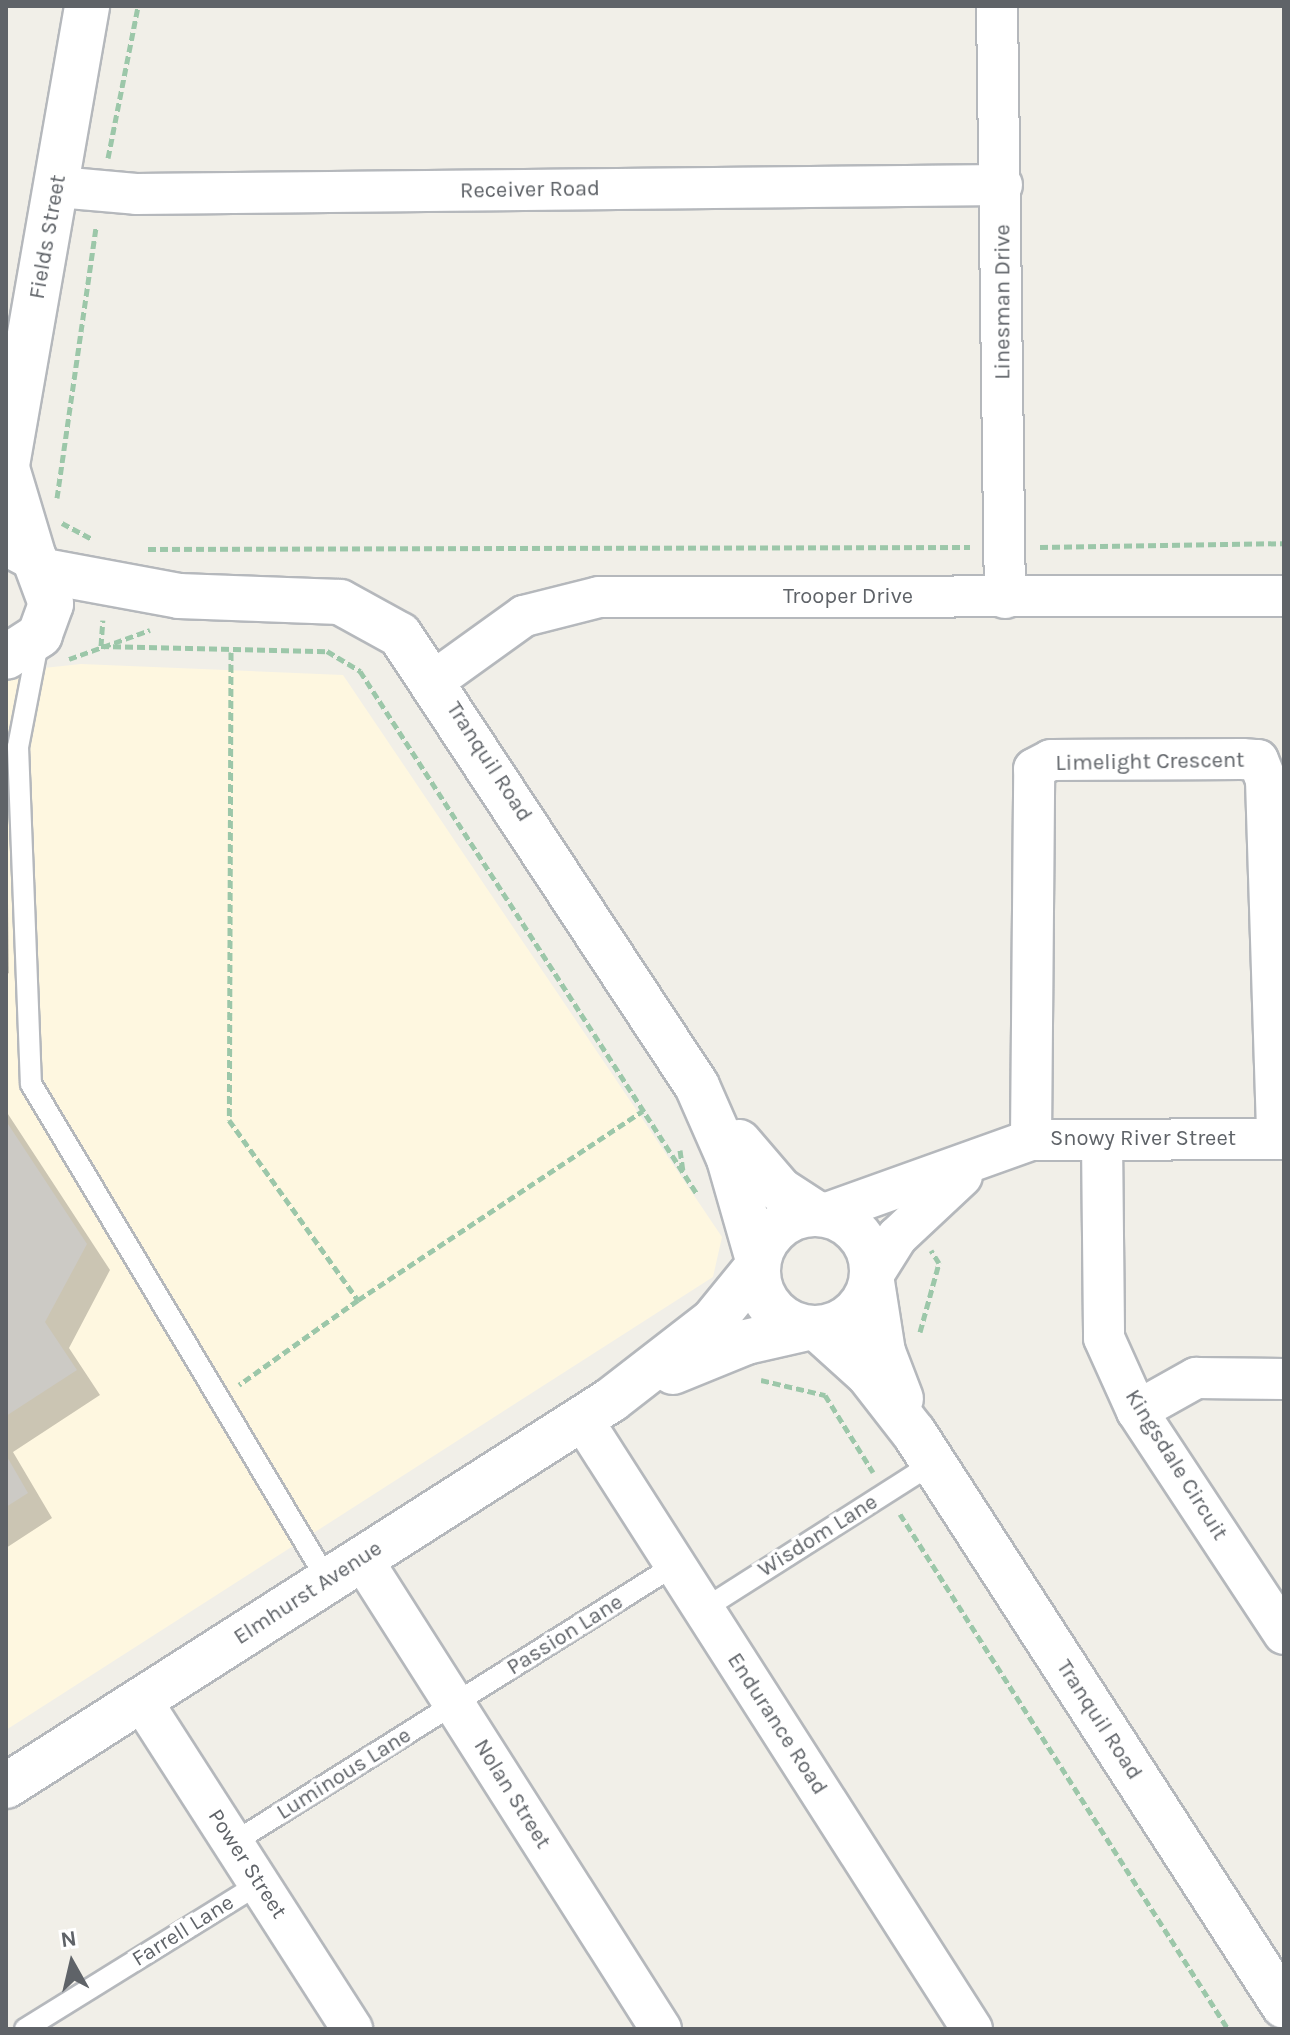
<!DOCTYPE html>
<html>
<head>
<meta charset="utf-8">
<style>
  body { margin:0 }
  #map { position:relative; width:1290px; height:2035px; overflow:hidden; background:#f1efe8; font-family:Karla,sans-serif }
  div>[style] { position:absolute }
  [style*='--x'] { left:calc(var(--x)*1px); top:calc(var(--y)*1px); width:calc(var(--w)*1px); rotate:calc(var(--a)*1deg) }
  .commercial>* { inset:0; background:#fef7e0 }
  .shadow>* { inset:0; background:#0003 }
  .building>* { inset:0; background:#cccac5 }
  .path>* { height:5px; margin-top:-2.5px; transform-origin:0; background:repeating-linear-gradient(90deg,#9cc7a9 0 8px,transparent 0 12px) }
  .roads { filter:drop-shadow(2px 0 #b5b8bc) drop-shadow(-2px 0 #b5b8bc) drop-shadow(0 2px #b5b8bc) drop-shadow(0 -2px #b5b8bc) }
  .service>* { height:20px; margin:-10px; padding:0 10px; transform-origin:10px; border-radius:10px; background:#fff }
  .minor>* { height:40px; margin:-20px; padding:0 20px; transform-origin:20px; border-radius:20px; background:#fff }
  .tertiary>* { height:44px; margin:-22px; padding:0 22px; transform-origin:22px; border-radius:22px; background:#fff }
  .tertiary>.ring { margin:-22px; padding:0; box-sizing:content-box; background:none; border:44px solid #fff; border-radius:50% }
  span { translate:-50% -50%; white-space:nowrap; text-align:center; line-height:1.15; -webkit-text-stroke:7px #fff; paint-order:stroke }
  .street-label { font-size:22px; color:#5f6368 }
  .frame { position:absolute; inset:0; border:8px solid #5f6368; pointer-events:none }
  .north { position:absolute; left:32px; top:1923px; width:80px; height:80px; -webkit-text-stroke:6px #fff; paint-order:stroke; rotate:352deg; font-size:22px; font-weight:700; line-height:32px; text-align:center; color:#5f6368 }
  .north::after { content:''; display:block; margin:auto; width:28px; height:36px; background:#5f6368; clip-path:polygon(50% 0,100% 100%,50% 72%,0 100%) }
</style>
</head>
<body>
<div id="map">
  <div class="commercial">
    <i style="clip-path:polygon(81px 664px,343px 675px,722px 1237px,713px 1277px,6px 1730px,6px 672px)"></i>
  </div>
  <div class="shadow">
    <i style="clip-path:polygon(6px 760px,9px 973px,6px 975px)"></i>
    <i style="clip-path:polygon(6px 1111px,110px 1270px,69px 1348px,100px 1395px,13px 1452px,52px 1518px,6px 1548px)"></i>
  </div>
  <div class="building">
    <i style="clip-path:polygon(6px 1121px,87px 1244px,45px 1322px,77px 1370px,6px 1416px)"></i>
    <i style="clip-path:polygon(6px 1455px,28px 1493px,6px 1507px)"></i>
  </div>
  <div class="path">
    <i style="--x:108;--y:158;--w:155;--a:-78.8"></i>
    <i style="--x:57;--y:498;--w:274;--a:-81.8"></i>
    <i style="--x:62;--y:523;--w:34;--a:28"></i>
    <i style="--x:1040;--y:547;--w:244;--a:-0.9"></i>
    <i style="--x:148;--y:549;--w:822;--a:-0.14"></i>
    <i style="--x:101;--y:646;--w:226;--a:1.3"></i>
    <i style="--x:327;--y:651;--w:39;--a:31"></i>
    <i style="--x:360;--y:671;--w:622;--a:57.2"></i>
    <i style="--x:101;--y:646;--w:26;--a:-86"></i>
    <i style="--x:231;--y:652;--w:468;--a:90.2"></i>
    <i style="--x:229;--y:1120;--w:221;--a:54.4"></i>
    <i style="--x:358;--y:1300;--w:146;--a:144.5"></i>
    <i style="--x:69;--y:659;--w:86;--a:-19.7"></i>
    <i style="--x:680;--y:1150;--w:21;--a:82"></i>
    <i style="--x:358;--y:1300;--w:342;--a:-33.6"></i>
    <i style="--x:920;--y:1332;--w:72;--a:-74.6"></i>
    <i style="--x:939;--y:1263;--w:15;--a:-122"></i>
    <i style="--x:761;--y:1380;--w:66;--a:13.2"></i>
    <i style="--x:825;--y:1395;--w:91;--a:58.1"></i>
    <i style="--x:900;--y:1514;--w:611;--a:57.51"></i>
  </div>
  <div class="roads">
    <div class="service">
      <i style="--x:39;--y:638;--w:111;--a:100.9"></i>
      <i style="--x:18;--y:747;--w:337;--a:87.8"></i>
      <i style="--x:31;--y:1084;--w:579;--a:59.14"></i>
      <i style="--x:704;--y:1609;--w:272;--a:-32.5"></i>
      <i style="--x:233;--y:1843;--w:522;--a:-32.17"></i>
      <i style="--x:25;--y:2029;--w:275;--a:-31.8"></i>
    </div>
    <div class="minor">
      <i style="--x:997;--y:6;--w:592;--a:89.23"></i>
      <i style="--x:58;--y:187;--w:78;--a:5.1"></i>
      <i style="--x:136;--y:194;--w:866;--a:-0.6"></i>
      <i style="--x:435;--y:680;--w:110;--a:-35.7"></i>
      <i style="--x:524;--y:616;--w:77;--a:-14.2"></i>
      <i style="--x:599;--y:597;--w:685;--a:-0.08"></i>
      <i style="--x:1031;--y:1140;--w:371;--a:-89.5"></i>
      <i style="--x:1034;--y:769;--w:19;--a:-28"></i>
      <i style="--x:1051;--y:760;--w:191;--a:-0.3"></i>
      <i style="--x:1242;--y:759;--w:16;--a:4"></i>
      <i style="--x:1258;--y:760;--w:22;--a:68"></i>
      <i style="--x:1266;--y:780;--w:359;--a:88.2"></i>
      <i style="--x:1102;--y:1140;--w:198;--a:89.4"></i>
      <i style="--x:1104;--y:1338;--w:80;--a:65.7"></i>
      <i style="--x:1137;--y:1411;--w:267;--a:56.6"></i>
      <i style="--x:824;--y:1214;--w:220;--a:-19.7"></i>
      <i style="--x:1031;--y:1140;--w:253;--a:-0.2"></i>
      <i style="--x:872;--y:1277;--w:47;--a:-58"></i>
      <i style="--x:897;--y:1237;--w:89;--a:-43.2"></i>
      <i style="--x:1137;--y:1411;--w:68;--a:-29.2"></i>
      <i style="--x:1196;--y:1378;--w:88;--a:0.7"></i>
      <i style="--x:582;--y:1419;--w:724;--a:57.41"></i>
      <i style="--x:362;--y:1559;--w:557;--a:57.54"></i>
      <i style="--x:141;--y:1700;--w:391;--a:57.3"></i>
    </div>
    <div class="tertiary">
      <i style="--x:7;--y:468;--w:94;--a:73.3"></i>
      <i style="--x:6;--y:471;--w:472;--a:-80.1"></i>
      <i style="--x:6;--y:543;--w:32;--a:28"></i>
      <i style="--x:34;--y:558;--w:49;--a:69.7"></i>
      <i style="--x:51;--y:604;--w:33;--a:110"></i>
      <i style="--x:40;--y:635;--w:40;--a:147.1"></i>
      <i style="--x:44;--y:571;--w:137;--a:10.5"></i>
      <i style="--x:179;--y:596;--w:161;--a:2.1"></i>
      <i style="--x:340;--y:602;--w:68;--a:28.8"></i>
      <i style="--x:400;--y:635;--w:540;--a:56.63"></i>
      <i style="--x:697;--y:1086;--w:80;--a:66.3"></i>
      <i style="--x:729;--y:1159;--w:105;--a:74"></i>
      <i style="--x:739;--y:1142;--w:63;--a:49.5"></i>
      <i style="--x:780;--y:1190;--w:44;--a:33"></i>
      <i class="ring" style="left:758px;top:1214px;width:70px;height:70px"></i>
      <i style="--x:872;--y:1282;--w:71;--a:81.1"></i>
      <i style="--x:883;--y:1352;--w:50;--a:69"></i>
      <i style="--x:818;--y:1329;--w:67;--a:42"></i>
      <i style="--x:868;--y:1374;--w:75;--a:52.1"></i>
      <i style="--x:914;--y:1433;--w:682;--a:57.15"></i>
      <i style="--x:673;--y:1372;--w:79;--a:-22.3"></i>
      <i style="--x:746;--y:1342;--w:63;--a:-12.9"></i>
      <i style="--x:6;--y:1786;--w:718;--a:-32.54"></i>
      <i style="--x:611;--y:1400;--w:129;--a:-37.8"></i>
      <i style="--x:713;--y:1321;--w:70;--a:-50.8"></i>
    </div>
  </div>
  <div class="street-label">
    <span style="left:530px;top:190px;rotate:-1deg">Receiver Road</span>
    <span style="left:48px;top:237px;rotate:-80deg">Fields Street</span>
    <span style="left:1003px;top:302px;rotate:-90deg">Linesman Drive</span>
    <span style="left:848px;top:597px">Trooper Drive</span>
    <span style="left:489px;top:762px;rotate:57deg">Tranquil Road</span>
    <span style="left:1150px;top:762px;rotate:-1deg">Limelight Crescent</span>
    <span style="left:1143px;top:1139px">Snowy River Street</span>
    <span style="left:1176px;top:1465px;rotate:58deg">Kingsdale Circuit</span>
    <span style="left:818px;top:1536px;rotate:-32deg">Wisdom Lane</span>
    <span style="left:308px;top:1593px;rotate:-33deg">Elmhurst Avenue</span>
    <span style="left:565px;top:1635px;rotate:-32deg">Passion Lane</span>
    <span style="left:1099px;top:1720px;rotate:57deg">Tranquil Road</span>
    <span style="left:777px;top:1724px;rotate:57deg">Endurance Road</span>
    <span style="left:344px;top:1774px;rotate:-32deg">Luminous Lane</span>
    <span style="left:512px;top:1794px;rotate:58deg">Nolan Street</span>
    <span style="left:247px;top:1864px;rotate:57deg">Power Street</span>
    <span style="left:183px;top:1931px;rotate:-32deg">Farrell Lane</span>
  </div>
  <div class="frame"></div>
  <div class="north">N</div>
</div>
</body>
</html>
